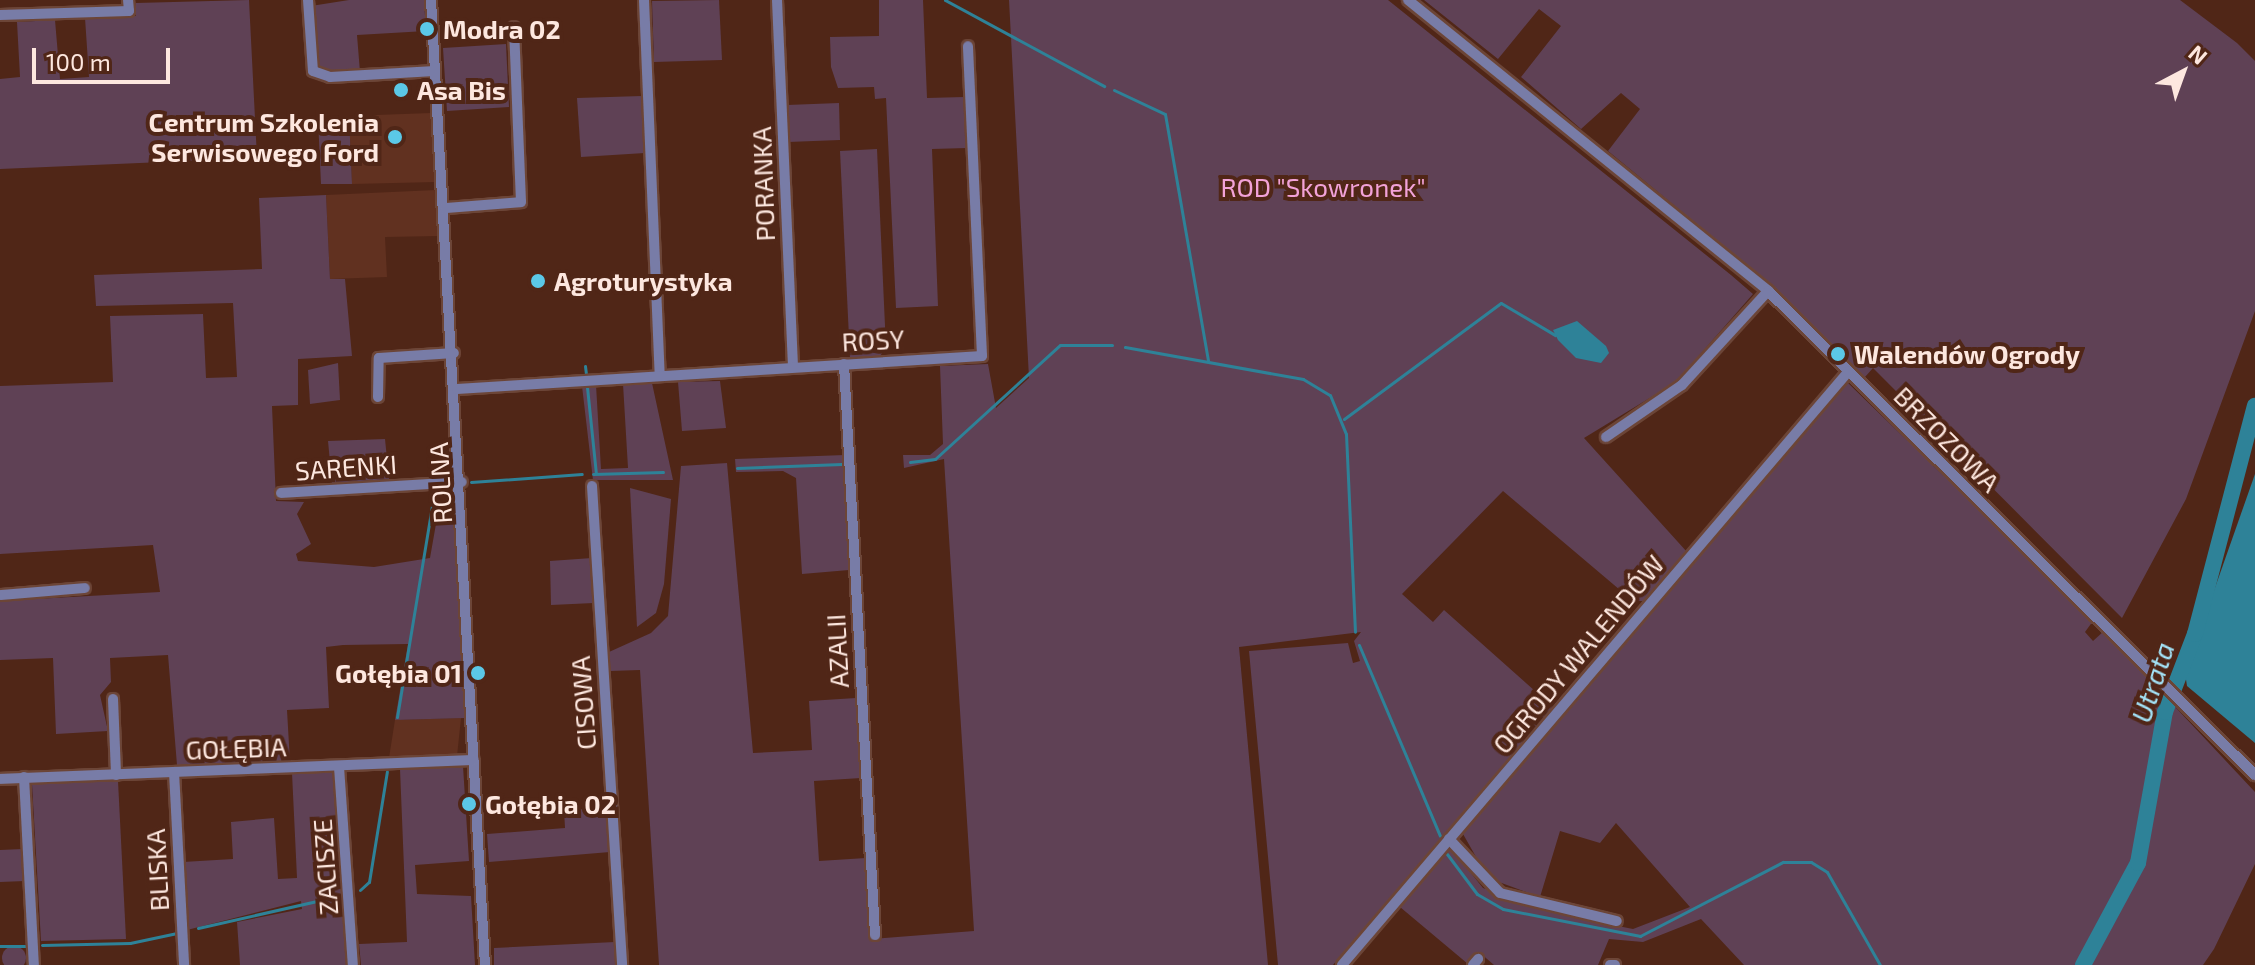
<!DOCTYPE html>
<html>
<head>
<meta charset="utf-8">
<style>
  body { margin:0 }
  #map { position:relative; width:2255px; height:965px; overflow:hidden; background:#502617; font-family:"Exo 2",sans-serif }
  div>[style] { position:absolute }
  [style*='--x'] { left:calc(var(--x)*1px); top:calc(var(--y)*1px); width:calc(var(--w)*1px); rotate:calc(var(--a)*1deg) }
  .built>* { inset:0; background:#613120 }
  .green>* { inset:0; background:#5f4155 }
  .round { border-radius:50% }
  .water>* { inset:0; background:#2e8298 }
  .stream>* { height:3px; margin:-1.5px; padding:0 1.5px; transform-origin:1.5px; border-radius:1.5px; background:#2e8298 }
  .river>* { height:16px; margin:-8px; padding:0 8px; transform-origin:8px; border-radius:8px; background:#2e8298 }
  .roads { filter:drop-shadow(2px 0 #6c4537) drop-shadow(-2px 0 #6c4537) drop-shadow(0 2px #6c4537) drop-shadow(0 -2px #6c4537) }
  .minor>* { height:10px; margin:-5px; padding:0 5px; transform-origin:5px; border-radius:5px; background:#787ca7 }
  .dots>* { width:22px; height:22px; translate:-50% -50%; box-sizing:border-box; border:4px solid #502617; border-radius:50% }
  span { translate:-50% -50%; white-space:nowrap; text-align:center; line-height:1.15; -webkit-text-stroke:8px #502617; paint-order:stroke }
  .poi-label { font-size:26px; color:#fde7df; font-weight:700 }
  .left { translate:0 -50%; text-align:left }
  .right { translate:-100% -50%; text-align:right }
  .street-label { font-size:26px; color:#fde7df }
  .park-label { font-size:26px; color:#f2a2d8 }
  .water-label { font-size:28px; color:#a3e2f6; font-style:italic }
  .north { position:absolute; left:2143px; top:32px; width:80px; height:80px; -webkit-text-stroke:6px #502617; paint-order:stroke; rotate:41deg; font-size:22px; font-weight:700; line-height:32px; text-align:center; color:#fde7df }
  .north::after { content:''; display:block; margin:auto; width:28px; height:36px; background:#fde7df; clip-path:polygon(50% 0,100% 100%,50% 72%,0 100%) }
  .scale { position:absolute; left:32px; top:48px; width:138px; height:36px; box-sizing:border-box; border:4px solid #fde7df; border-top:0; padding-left:10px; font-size:24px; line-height:28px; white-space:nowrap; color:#fde7df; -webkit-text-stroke:6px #502617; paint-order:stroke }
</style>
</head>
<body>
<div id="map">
  <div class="built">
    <i style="clip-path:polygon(431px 113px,436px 182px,352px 184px,349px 116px)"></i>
    <i style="clip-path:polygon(436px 190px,439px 236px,385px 237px,387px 277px,330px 279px,326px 195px)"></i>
    <i style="clip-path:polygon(461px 718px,457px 756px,389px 758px,395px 720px)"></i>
  </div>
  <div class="green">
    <i style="clip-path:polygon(249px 0,257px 158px,0 169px,0 79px,20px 77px,17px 22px,55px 20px,60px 79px,89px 77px,85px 18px,136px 16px,136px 3px)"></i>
    <i style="clip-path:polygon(349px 0,424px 0,426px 31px,357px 35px,360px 72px,329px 74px,312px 60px,311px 6px)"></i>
    <i style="clip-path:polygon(719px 0,722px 60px,654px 62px,652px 1px)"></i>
    <i style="clip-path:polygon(879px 0,923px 0,927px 98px,964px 97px,967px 148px,932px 149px,938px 306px,896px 308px,886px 98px,875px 99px,874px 87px,838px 88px,831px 67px,830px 37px,879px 36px)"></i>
    <i style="clip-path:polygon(1009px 0,1388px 0,1731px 275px,1753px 294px,1676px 382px,1584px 438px,1687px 552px,1643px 601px,1633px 601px,1503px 491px,1402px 594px,1433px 622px,1444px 610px,1553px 707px,1333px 965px,1278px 965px,1249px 651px,1348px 643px,1353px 663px,1360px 661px,1354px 641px,1361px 632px,1239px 647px,1268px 965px,659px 965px,640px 670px,610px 671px,609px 652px,651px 633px,668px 616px,681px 466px,727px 463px,753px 753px,812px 750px,809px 701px,856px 698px,861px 778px,814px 781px,819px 861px,866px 858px,872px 939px,974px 931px,944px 459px,904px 468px,903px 455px,930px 455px,943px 444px,940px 366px,988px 364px,996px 408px,1029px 378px)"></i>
    <i style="clip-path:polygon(1424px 0,2180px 0,2237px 43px,2255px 61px,2255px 311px,2186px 499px,2122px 618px,1873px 368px,1865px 377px,1770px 284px,1608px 151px,1640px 109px,1621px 93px,1581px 129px,1521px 77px,1561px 26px,1539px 9px,1498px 59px)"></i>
    <i style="clip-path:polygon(506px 44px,509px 107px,447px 111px,443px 48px)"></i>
    <i style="clip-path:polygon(642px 96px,645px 153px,581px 157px,577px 98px)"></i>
    <i style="clip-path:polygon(839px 103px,840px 140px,788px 142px,787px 105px)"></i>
    <i style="clip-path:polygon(349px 116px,352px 184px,321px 184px,318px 119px)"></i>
    <i style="clip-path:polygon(877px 149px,886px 348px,880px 356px,850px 358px,840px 151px)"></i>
    <i style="clip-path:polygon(326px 195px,330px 279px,345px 279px,352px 356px,298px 359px,298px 405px,272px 406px,276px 501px,304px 502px,297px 514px,311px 544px,296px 554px,298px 561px,374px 567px,430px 558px,440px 501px,453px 499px,465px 718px,395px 720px,408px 644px,343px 645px,326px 647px,329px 708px,287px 710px,290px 762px,177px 765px,168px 655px,110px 658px,111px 682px,100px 695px,108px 731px,56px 734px,53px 658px,0 660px,0 601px,160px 592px,153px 545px,0 554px,0 386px,113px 382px,110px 316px,203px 314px,206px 378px,237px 377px,233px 303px,96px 306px,94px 275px,262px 269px,259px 198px)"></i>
    <i style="clip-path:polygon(338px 363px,340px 400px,310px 404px,308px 370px)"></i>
    <i style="clip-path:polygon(720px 381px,726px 428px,682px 431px,678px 382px)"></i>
    <i style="clip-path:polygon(1847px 382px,2093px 621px,2085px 632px,2093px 641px,2104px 631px,2255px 792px,2255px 864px,2214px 949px,2203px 965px,1744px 965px,1701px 919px,1643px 942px,1609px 939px,1598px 965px,1494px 965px,1479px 952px,1468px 964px,1400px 907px,1450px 847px,1483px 888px,1558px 914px,1633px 929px,1690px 907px,1616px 823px,1600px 843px,1560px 831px,1540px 897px,1488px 878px,1463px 834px)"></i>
    <i style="clip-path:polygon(652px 383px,673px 480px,593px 480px,582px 386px,596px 385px,601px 469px,628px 468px,623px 384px)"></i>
    <i style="clip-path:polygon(385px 439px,389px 479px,332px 483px,328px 441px)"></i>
    <i style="clip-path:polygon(845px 455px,849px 570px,802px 574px,796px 478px,783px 471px,736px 472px,735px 459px)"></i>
    <i style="clip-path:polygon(630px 488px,671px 499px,664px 584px,656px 613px,637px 627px)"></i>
    <i style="clip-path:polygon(592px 558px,594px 603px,551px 605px,550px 561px)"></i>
    <i style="clip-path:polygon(463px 766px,469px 861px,415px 865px,417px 894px,471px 896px,475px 965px,361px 965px,359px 944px,407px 942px,400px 769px)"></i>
    <i style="clip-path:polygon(292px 773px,336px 773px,350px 965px,240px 965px,237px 922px,302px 909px,301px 901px,187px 930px,183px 862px,233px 859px,231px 822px,274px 818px,278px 879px,297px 878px)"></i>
    <i style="clip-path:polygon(118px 781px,126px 939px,41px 941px,32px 784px)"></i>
    <i style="clip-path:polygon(607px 808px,610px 852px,489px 862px,487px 834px,565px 828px,564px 810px)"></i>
    <i style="clip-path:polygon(23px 849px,25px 881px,0 882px,0 850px)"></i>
    <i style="clip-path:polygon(615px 942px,617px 965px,494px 965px,494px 948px)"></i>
    <i class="round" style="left:2px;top:946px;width:24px;height:24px"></i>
  </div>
  <div class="water">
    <i style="clip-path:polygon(1577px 321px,1606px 346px,1609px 353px,1601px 363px,1576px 358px,1558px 340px,1553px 330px)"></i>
    <i style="clip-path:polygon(2255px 474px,2255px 743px,2187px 686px,2185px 673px)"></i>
  </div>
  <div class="stream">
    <i style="--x:945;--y:0;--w:181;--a:28.4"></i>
    <i style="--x:1114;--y:90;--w:56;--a:25.2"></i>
    <i style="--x:1165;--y:114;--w:251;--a:80.1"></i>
    <i style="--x:1125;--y:347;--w:181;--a:10.2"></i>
    <i style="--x:1303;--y:379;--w:31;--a:31"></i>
    <i style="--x:1330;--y:395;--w:42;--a:67.7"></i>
    <i style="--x:1346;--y:434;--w:198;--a:87.4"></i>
    <i style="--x:585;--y:366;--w:8;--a:83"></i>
    <i style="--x:587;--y:387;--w:87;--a:84.1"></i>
    <i style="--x:1344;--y:419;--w:195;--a:-36.5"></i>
    <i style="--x:1501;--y:303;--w:63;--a:30.7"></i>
    <i style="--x:910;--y:462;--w:25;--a:-7"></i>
    <i style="--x:935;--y:459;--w:169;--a:-42.4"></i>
    <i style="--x:1060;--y:345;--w:52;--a:0"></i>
    <i style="--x:737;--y:468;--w:105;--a:-2.2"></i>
    <i style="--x:593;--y:474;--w:70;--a:-1.6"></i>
    <i style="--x:471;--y:482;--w:111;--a:-4.1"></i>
    <i style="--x:1359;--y:645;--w:207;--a:67"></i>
    <i style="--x:397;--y:717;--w:220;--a:-80.6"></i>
    <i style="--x:1447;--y:854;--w:50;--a:53.1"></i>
    <i style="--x:1477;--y:894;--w:30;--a:30"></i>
    <i style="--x:1503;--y:909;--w:140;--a:11.1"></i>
    <i style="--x:1640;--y:936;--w:161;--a:-27.4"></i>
    <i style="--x:1783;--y:862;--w:28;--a:0"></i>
    <i style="--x:1811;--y:862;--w:19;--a:32"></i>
    <i style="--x:1827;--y:872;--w:107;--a:60.3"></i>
    <i style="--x:360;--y:890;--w:12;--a:-42"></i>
    <i style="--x:369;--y:882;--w:112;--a:-80.8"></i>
    <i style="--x:198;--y:928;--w:149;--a:-12.8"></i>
    <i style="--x:42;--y:945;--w:88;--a:-1.3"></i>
    <i style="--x:130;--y:943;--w:48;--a:-12"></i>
    <i style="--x:0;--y:946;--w:27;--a:0"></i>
  </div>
  <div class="river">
    <i style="--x:2083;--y:965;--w:116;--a:-61.7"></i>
    <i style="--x:2138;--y:863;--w:153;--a:-79.9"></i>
    <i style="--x:2165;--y:712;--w:84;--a:-69"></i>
    <i style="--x:2195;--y:634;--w:236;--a:-75.3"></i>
  </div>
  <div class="roads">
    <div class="minor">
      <i style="--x:308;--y:0;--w:71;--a:86"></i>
      <i style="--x:313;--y:71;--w:18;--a:19"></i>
      <i style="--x:330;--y:77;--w:105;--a:-3.3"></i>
      <i style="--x:431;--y:0;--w:967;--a:86.8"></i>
      <i style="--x:644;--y:0;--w:376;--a:87.6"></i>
      <i style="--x:777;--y:0;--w:367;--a:87.5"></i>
      <i style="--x:1408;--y:0;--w:463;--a:38.9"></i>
      <i style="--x:1768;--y:291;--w:687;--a:44.82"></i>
      <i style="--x:0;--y:15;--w:129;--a:-1.8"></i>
      <i style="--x:129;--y:11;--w:11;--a:-95"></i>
      <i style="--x:445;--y:208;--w:76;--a:-4.5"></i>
      <i style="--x:521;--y:202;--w:175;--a:-92.3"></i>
      <i style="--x:844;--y:364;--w:572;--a:86.89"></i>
      <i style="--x:457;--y:389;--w:526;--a:-3.6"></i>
      <i style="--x:982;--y:356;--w:310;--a:-92.6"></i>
      <i style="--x:378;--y:397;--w:39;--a:-89"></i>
      <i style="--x:379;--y:358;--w:75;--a:-3.8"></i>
      <i style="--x:1606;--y:437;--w:92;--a:-34.4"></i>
      <i style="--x:1682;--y:385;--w:127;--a:-47.5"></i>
      <i style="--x:592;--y:486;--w:480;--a:86.4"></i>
      <i style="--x:281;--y:493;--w:181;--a:-3.5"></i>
      <i style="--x:0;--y:595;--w:85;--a:-4.7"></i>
      <i style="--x:113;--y:699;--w:76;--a:87.7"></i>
      <i style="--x:339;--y:767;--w:198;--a:86"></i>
      <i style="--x:174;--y:772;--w:193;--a:87"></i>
      <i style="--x:24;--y:777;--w:188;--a:87"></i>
      <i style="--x:0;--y:779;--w:474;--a:-2.3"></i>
      <i style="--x:1449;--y:839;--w:74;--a:46.6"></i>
      <i style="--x:1500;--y:893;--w:120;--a:13.5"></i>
      <i style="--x:1342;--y:965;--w:780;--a:-49.53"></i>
      <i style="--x:1473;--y:965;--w:8;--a:-50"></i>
      <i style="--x:1610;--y:965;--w:5;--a:0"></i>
    </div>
  </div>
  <div class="dots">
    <i style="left:427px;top:29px;background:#5bc8e7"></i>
    <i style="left:401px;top:90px;background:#5bc8e7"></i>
    <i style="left:395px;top:137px;background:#5bc8e7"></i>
    <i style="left:538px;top:281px;background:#5bc8e7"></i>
    <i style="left:1838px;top:354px;background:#5bc8e7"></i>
    <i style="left:478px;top:673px;background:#5bc8e7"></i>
    <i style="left:469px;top:804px;background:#5bc8e7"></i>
  </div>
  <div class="poi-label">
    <span class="left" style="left:443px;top:29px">Modra 02</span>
    <span class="left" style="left:417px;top:90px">Asa Bis</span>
    <span class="right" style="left:379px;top:137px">Centrum Szkolenia<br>Serwisowego Ford</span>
    <span class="left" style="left:554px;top:281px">Agroturystyka</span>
    <span class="left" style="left:1854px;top:354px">Walendów Ogrody</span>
    <span class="right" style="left:462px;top:673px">Gołębia 01</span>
    <span class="left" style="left:485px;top:804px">Gołębia 02</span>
  </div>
  <div class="street-label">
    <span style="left:763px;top:184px;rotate:-92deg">PORANKA</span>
    <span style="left:873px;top:340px;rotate:-3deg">ROSY</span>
    <span style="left:1947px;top:439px;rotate:45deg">BRZOZOWA</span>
    <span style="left:346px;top:467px;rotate:-4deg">SARENKI</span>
    <span style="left:440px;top:483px;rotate:-93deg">ROLNA</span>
    <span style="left:837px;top:651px;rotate:-93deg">AZALII</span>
    <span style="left:1578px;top:654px;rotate:-50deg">OGRODY WALENDÓW</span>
    <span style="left:583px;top:703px;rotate:-94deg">CISOWA</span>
    <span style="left:236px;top:748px;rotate:-2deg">GOŁĘBIA</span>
    <span style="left:325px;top:867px;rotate:-94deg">ZACISZE</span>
    <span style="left:157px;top:870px;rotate:-93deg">BLISKA</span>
  </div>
  <div class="park-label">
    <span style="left:1323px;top:187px">ROD "Skowronek"</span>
  </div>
  <div class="water-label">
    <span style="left:2152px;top:682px;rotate:-72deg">Utrata</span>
  </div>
  <div class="north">N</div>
  <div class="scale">100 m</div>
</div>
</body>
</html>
